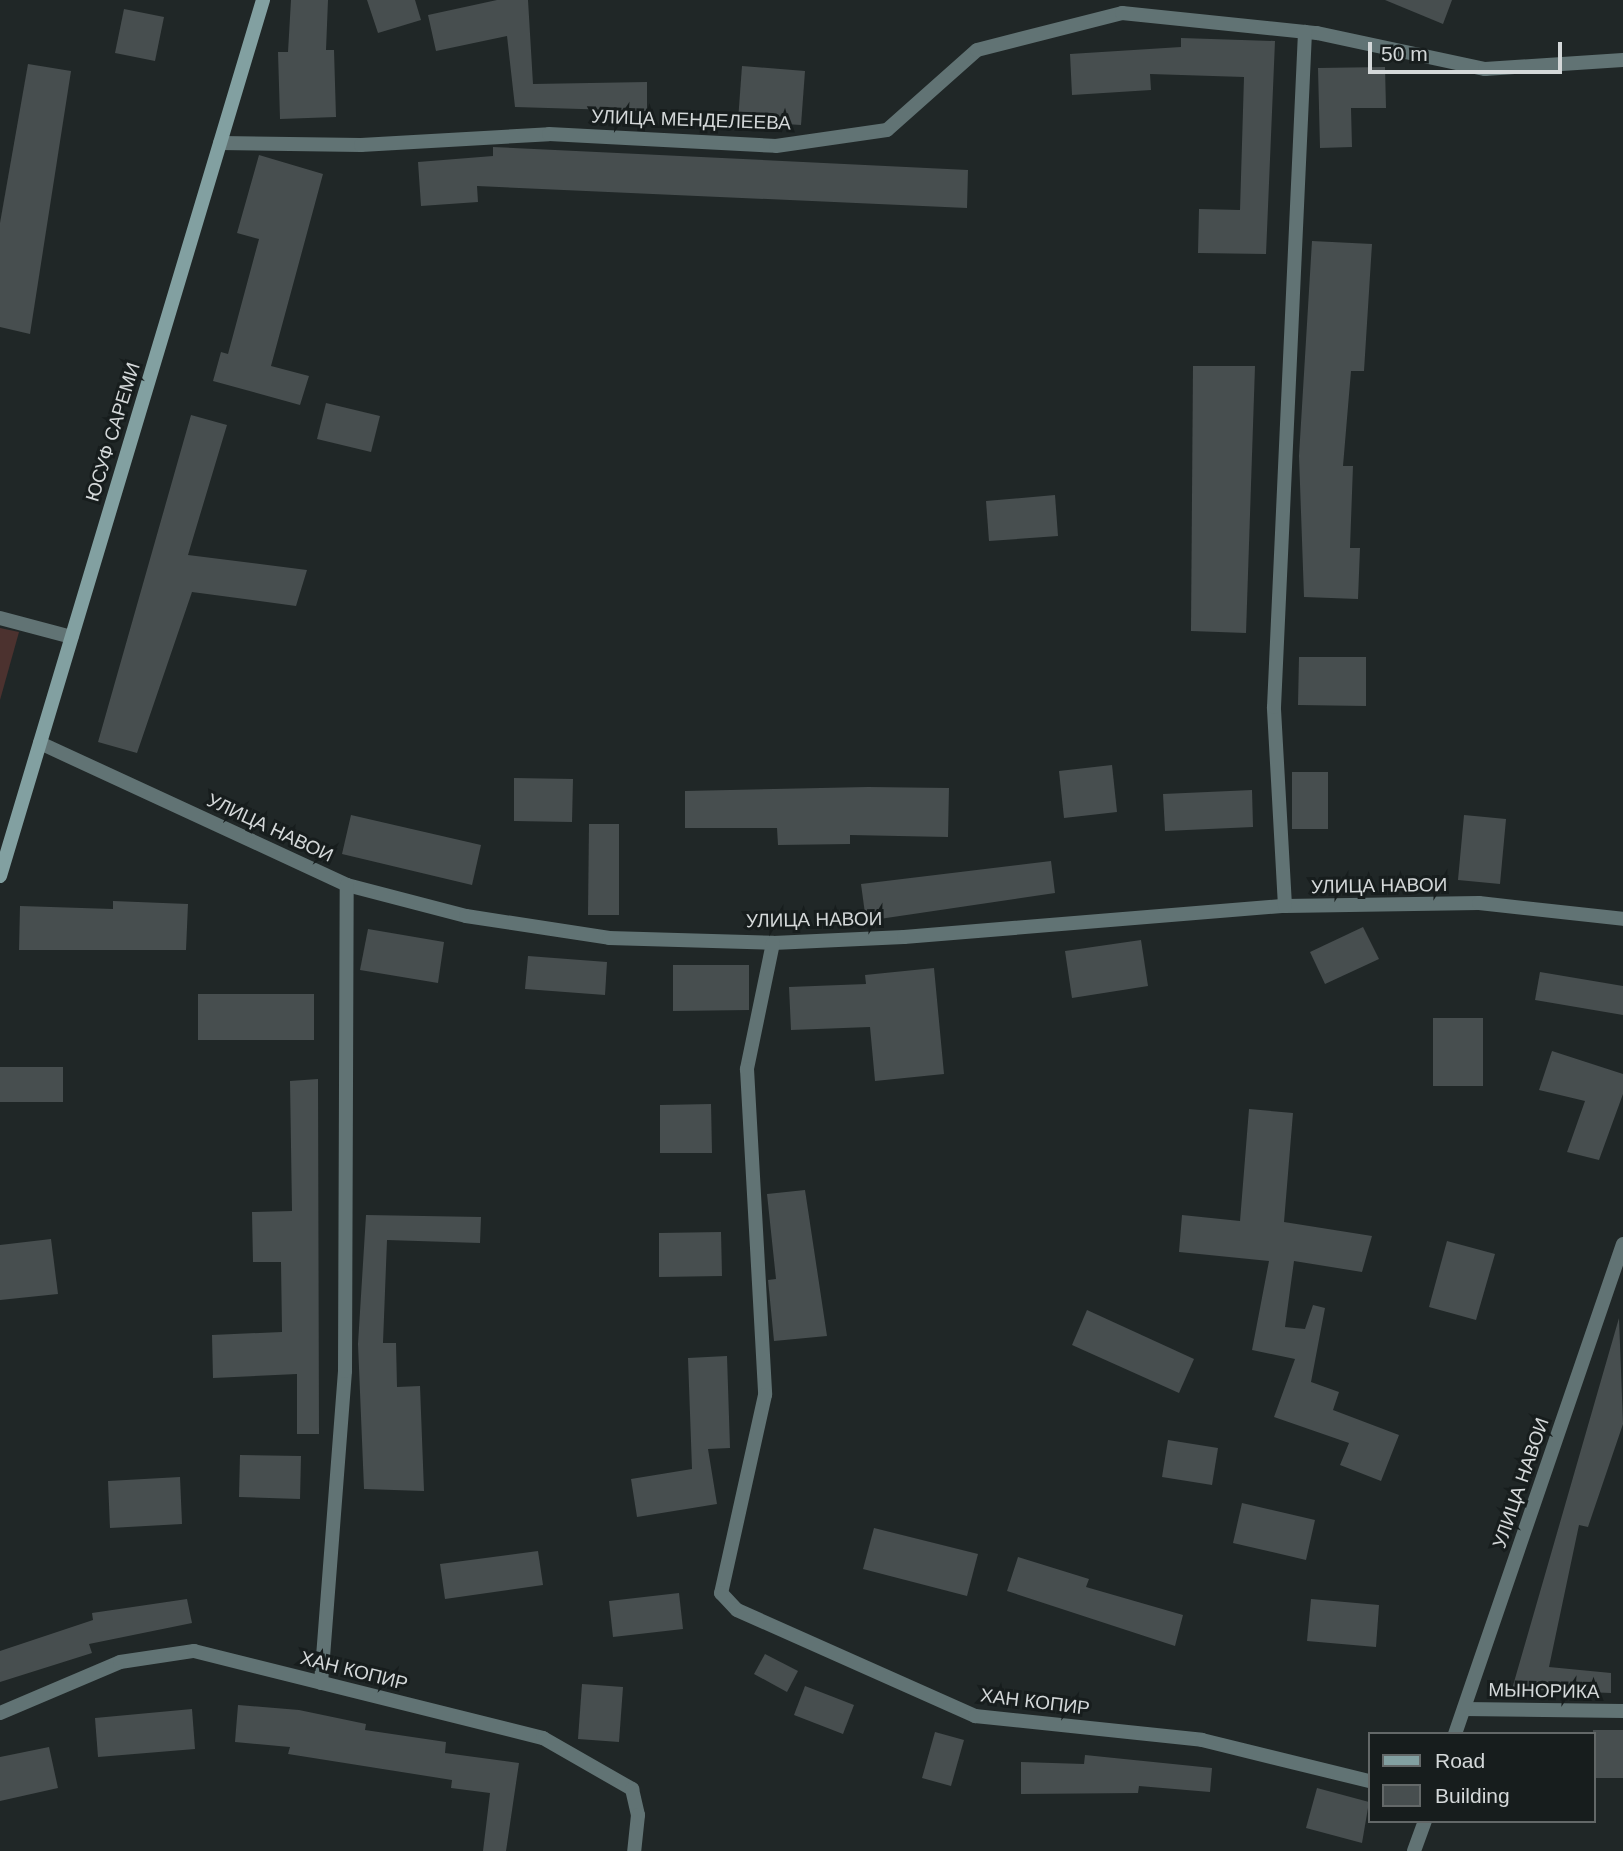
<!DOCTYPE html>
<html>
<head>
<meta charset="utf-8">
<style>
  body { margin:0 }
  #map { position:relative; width:1623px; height:1851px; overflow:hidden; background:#202727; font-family:Arial,sans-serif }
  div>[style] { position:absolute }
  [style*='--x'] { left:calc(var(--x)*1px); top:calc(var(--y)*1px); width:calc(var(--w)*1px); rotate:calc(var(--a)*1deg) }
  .green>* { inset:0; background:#4c322f }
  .building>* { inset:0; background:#474e4f }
  .lane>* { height:14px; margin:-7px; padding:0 7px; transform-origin:7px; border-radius:7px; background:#617374 }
  .street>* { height:14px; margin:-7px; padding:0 7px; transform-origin:7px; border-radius:7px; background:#617374 }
  .secondary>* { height:14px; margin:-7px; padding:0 7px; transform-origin:7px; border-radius:7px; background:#82a0a1 }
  span { translate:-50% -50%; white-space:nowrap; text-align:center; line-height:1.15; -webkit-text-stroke:6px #171d1d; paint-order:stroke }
  .street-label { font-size:19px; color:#d4d8d9 }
  .legend { position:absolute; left:1368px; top:1732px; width:228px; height:91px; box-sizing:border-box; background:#171d1d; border:2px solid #636868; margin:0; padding:9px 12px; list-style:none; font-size:21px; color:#d4d8d9 }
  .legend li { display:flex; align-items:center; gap:14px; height:35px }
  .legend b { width:35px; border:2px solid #636868 }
  .scale { position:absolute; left:1368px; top:42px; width:194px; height:32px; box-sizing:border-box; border:4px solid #d4d8d9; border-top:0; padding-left:9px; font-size:21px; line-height:24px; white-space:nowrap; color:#d4d8d9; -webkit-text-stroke:5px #171d1d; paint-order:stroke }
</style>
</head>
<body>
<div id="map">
  <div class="green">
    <i style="clip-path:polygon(0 628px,19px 632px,0 700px)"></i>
  </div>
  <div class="building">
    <i style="clip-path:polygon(291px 0,328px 0,326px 50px,334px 50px,336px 117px,280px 119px,278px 52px,288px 52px)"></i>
    <i style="clip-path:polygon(367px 0,415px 0,421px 20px,378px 33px)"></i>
    <i style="clip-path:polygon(497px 0,528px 0,533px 84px,647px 82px,647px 111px,515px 107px,507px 36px,436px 51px,428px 15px)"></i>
    <i style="clip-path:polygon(1385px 0,1452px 0,1443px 24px)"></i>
    <i style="clip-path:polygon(124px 9px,164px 17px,155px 61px,115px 53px)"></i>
    <i style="clip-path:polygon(1181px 38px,1275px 41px,1266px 254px,1198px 253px,1199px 209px,1240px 210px,1244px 77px,1150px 74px,1151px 90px,1072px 95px,1070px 54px,1181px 47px)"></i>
    <i style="clip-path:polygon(28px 64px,71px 71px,30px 334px,0 327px,0 223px)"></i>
    <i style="clip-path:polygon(742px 66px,805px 71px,801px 125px,738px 121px)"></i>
    <i style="clip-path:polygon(1385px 67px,1386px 108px,1351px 108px,1352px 147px,1320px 148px,1318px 68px)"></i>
    <i style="clip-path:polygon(493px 147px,968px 170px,967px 208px,477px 186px,478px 202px,421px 206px,418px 162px,493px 156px)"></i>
    <i style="clip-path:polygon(259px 155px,323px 174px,271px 366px,309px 376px,300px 405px,213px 381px,221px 352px,228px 354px,259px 239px,237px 233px)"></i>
    <i style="clip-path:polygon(1312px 241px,1372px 244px,1364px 371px,1351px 371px,1343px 466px,1353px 466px,1350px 548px,1360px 548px,1358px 599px,1304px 597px,1299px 456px)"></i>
    <i style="clip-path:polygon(1193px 366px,1255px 366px,1246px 633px,1191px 631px)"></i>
    <i style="clip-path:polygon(326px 403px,380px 416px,371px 452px,317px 439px)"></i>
    <i style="clip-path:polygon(191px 415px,227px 425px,188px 555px,307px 570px,296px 606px,192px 592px,137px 753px,98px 742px)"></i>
    <i style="clip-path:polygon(1055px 495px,1058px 536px,989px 541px,986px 501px)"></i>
    <i style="clip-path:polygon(1299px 657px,1366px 657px,1366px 706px,1298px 705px)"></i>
    <i style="clip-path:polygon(1112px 765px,1117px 812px,1064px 818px,1059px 771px)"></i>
    <i style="clip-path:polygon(1292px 772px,1328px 772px,1328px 829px,1292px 829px)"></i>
    <i style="clip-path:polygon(514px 778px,573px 779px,572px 822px,514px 821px)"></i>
    <i style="clip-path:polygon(868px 787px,949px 788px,948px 837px,850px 835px,850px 844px,778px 845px,777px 828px,685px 828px,685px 791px)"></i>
    <i style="clip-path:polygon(1252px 790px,1253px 827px,1165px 831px,1163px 794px)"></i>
    <i style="clip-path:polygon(351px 815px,481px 845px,472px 885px,342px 854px)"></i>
    <i style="clip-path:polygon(1464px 815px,1506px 819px,1500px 884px,1458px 880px)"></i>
    <i style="clip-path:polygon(589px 824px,619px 824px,619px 915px,588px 915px)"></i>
    <i style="clip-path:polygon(1051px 861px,1055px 893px,866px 921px,861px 884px)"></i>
    <i style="clip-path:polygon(113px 901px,188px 904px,186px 950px,19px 950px,20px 906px,113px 909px)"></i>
    <i style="clip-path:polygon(1363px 927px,1379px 959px,1325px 984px,1310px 952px)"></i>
    <i style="clip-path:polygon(368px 929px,444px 942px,438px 983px,360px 970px)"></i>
    <i style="clip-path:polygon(1141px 940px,1148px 986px,1072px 998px,1065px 951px)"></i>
    <i style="clip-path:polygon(528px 956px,607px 962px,605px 995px,525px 989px)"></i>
    <i style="clip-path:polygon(673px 965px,749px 965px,749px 1010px,673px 1011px)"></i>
    <i style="clip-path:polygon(934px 968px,944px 1074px,875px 1081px,870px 1027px,791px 1030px,789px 987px,866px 984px,865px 975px)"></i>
    <i style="clip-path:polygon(1540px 972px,1623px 986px,1623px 1015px,1535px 1000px)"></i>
    <i style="clip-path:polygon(198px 994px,314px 994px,314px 1040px,198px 1040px)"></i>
    <i style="clip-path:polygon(1433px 1018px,1483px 1018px,1483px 1086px,1433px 1086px)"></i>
    <i style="clip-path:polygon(1552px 1051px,1623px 1074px,1623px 1094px,1599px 1160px,1567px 1152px,1585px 1101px,1539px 1090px)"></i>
    <i style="clip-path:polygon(0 1067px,63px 1067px,63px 1102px,0 1102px)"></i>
    <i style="clip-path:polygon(318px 1079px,319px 1434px,297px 1434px,297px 1374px,213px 1378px,212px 1335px,282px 1332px,281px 1262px,253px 1262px,252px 1212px,292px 1211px,290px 1081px)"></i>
    <i style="clip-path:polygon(711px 1104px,712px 1153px,660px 1153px,660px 1105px)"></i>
    <i style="clip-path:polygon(1249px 1109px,1293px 1113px,1284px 1222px,1372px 1236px,1362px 1272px,1294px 1261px,1285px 1327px,1305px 1329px,1313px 1305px,1325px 1308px,1311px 1382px,1339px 1392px,1333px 1410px,1399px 1435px,1381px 1481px,1340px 1465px,1349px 1443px,1274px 1417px,1295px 1359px,1252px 1350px,1269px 1261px,1179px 1252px,1182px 1215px,1240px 1221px)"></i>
    <i style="clip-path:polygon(805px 1190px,827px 1336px,774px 1341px,768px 1280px,776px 1279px,767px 1194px)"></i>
    <i style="clip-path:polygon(366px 1215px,481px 1217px,480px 1243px,387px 1240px,383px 1343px,396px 1343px,397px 1387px,420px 1386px,424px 1491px,364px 1489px,358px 1344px)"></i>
    <i style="clip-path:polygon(721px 1232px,722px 1276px,659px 1277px,659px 1233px)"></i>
    <i style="clip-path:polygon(51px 1239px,58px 1294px,0 1300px,0 1245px)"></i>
    <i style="clip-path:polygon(1447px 1241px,1495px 1254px,1476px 1320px,1429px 1307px)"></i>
    <i style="clip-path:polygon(1087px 1310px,1194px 1359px,1179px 1393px,1072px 1345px)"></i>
    <i style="clip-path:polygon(1619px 1318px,1623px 1424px,1588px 1527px,1579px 1525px,1549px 1667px,1611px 1673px,1611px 1693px,1512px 1689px)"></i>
    <i style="clip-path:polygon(727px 1356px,730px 1448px,708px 1449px,717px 1504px,637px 1517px,631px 1479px,692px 1469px,688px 1358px)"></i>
    <i style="clip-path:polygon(1168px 1440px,1218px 1448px,1212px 1485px,1162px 1477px)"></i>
    <i style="clip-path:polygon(240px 1455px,301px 1456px,300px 1499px,239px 1497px)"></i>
    <i style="clip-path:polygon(180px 1477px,182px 1524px,110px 1528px,108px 1481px)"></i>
    <i style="clip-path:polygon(1242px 1503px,1315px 1520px,1306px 1560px,1233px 1543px)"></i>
    <i style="clip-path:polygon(874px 1528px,978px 1554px,967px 1596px,863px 1569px)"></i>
    <i style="clip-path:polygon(538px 1551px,543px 1585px,445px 1599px,440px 1564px)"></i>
    <i style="clip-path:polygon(1018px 1557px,1089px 1579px,1086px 1587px,1183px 1615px,1175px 1646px,1007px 1591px)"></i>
    <i style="clip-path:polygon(679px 1593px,683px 1629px,613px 1637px,609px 1601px)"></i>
    <i style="clip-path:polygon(187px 1599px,192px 1623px,89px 1644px,92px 1653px,0 1682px,0 1651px,93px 1620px,92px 1613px)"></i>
    <i style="clip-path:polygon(1311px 1599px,1379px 1605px,1376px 1647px,1307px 1641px)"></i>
    <i style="clip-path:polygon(765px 1654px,798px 1671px,787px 1692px,754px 1674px)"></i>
    <i style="clip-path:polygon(582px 1684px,623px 1687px,619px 1742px,578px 1739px)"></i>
    <i style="clip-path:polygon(805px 1686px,854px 1705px,843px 1734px,794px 1715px)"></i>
    <i style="clip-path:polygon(238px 1705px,299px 1710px,366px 1724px,365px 1730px,446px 1742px,445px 1753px,519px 1763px,506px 1851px,483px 1851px,490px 1793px,451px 1788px,452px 1780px,288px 1754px,290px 1747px,235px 1742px)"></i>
    <i style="clip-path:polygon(192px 1709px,195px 1749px,98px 1757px,95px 1718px)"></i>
    <i style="clip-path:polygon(1593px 1730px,1623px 1730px,1623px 1778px,1593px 1778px)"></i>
    <i style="clip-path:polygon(935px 1732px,964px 1740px,951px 1786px,922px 1778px)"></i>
    <i style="clip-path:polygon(49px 1747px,58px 1788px,0 1801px,0 1757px)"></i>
    <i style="clip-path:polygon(1085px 1755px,1212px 1768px,1210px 1792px,1139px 1786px,1138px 1793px,1021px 1794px,1021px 1762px,1084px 1764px)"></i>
    <i style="clip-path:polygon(1317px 1788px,1369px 1802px,1362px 1843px,1306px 1828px)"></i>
  </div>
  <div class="lane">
    <i style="--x:0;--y:618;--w:74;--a:14.8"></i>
  </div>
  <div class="street">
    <i style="--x:220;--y:143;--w:141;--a:0.8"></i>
    <i style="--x:361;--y:145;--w:188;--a:-3.3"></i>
    <i style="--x:549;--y:134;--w:227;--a:3"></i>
    <i style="--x:776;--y:146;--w:112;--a:-8.2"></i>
    <i style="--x:887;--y:130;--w:120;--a:-41.6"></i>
    <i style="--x:977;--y:50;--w:150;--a:-14.3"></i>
    <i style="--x:1122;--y:13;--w:196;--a:5.9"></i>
    <i style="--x:1317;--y:33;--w:172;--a:12.1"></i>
    <i style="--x:1485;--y:69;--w:138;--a:-3.7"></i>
    <i style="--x:40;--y:743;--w:338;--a:24.8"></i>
    <i style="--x:347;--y:885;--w:123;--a:14.6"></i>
    <i style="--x:466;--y:916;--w:145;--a:8.7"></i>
    <i style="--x:609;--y:938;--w:164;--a:1.7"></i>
    <i style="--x:773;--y:943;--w:131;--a:-2.6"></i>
    <i style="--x:904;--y:937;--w:382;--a:-4.7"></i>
    <i style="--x:1285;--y:906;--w:194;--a:-0.9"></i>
    <i style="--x:1479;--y:903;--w:145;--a:6.3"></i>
    <i style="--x:1285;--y:906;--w:199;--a:-93.2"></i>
    <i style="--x:1274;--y:707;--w:676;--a:-87.37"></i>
    <i style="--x:773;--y:943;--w:129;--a:101.7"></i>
    <i style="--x:747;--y:1069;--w:326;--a:86.8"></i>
    <i style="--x:765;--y:1395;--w:203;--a:102.5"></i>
    <i style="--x:721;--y:1593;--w:23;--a:47"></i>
    <i style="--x:737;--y:1610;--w:261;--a:24"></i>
    <i style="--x:975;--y:1716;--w:228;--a:6"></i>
    <i style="--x:1202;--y:1740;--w:172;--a:13.8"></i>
    <i style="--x:321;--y:1683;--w:313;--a:-85.6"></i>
    <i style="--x:345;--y:1371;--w:486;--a:-89.8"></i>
    <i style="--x:1464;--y:1709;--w:159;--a:0.7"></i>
    <i style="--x:0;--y:1713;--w:130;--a:-23"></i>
    <i style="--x:120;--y:1662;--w:75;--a:-8.5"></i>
    <i style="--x:194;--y:1651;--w:360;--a:14"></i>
    <i style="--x:543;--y:1738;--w:103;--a:29.8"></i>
    <i style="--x:632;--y:1789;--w:27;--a:77"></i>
    <i style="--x:638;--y:1815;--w:36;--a:96"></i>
    <i style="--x:1455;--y:1734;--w:518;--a:-71.08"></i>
    <i style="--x:1414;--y:1851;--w:32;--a:-70"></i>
  </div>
  <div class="secondary">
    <i style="--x:0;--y:876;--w:915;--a:-73.29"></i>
  </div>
  <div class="street-label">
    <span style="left:691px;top:120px;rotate:2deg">УЛИЦА МЕНДЕЛЕЕВА</span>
    <span style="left:113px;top:432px;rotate:-73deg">ЮСУФ САРЕМИ</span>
    <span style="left:270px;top:828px;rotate:25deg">УЛИЦА НАВОИ</span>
    <span style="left:1379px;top:886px;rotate:-1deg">УЛИЦА НАВОИ</span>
    <span style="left:814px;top:920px;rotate:-1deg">УЛИЦА НАВОИ</span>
    <span style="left:1521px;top:1483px;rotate:-71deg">УЛИЦА НАВОИ</span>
    <span style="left:354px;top:1671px;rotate:14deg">ХАН КОПИР</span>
    <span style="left:1544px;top:1691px;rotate:1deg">МЫНОРИКА</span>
    <span style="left:1035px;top:1702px;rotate:7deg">ХАН КОПИР</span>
  </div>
  <ul class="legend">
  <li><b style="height:9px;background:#82a0a1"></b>Road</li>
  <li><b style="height:19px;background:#474e4f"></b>Building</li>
  </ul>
  <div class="scale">50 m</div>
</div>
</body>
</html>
